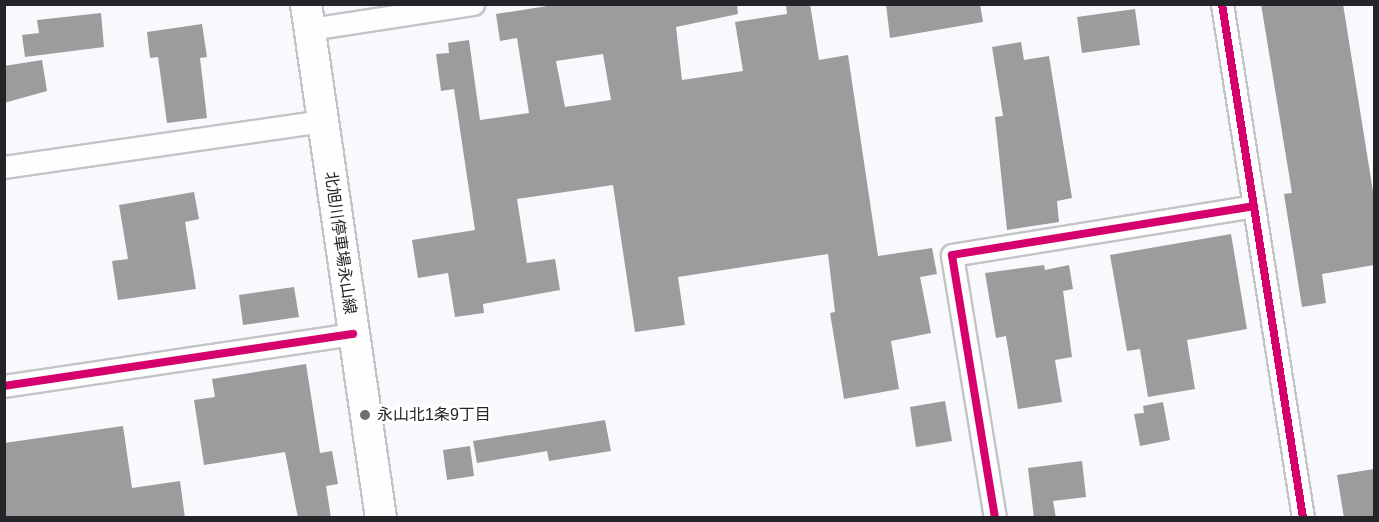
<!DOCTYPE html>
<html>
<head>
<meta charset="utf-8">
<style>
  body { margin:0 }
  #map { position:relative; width:1379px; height:522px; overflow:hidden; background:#f8f9fc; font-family:Helvetica,"Noto Sans JP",sans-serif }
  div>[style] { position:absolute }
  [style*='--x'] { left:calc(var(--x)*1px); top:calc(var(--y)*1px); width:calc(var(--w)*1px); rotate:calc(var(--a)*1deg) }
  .building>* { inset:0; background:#9c9c9c }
  .roads { filter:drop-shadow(2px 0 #c3c4c7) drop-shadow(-2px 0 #c3c4c7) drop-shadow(0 2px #c3c4c7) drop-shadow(0 -2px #c3c4c7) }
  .minor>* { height:21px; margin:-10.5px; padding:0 10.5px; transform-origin:10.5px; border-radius:10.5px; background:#fefeff }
  .secondary>* { height:30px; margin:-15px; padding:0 15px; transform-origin:15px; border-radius:15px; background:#fefeff }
  .cycleway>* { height:8px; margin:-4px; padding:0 4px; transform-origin:4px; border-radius:4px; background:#d6006c }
  .dots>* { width:16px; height:16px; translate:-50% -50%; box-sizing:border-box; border:3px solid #fff; border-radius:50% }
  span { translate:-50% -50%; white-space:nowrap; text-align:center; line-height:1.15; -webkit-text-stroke:6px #fff; paint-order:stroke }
  .street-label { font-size:16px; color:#242528 }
  .poi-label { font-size:16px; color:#242528 }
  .left { translate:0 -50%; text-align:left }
  .frame { position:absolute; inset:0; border:6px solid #242528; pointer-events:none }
</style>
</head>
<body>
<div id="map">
  <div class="building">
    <i style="clip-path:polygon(evenodd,560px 4px,737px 4px,738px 14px,676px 27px,682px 80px,743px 71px,735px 22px,787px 14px,786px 4px,810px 4px,819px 60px,848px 55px,878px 256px,932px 248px,937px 274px,920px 277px,931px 333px,891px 341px,899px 389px,844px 399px,830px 313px,835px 312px,828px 254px,678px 277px,685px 325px,635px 332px,613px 185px,517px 199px,527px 263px,555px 259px,560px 290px,483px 304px,484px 313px,455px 317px,448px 273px,418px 278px,412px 240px,475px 230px,454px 89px,441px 91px,436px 54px,449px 53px,448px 43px,469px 40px,480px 120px,529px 113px,517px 38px,500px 41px,496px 14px,560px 4px,603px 54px,611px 100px,565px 107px,556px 61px,603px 54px)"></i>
    <i style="clip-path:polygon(886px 4px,980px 4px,983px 22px,890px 38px)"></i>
    <i style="clip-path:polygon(1261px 4px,1343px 4px,1374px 198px,1374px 265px,1322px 274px,1326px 303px,1302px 307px,1284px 194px,1292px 193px)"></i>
    <i style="clip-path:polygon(1135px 9px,1140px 45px,1082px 53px,1077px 17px)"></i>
    <i style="clip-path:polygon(101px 13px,104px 47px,25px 57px,22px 35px,39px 33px,37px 20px)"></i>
    <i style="clip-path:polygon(202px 24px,207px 57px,200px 58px,207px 118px,167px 123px,158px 57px,150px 58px,147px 32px)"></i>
    <i style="clip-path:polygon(1021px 42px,1024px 60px,1049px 56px,1072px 198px,1057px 201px,1059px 222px,1007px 230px,995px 117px,1003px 116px,992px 47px)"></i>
    <i style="clip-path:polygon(42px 60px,47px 91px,4px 103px,4px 66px)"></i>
    <i style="clip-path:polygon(194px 192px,199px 219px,185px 222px,196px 289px,118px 300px,112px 261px,128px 259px,119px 205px)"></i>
    <i style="clip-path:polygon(1231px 234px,1247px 329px,1187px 340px,1195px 389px,1148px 397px,1140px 349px,1127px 351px,1110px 255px)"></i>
    <i style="clip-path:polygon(1044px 265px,1045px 270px,1069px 265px,1073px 289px,1063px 291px,1072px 357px,1055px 360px,1062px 402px,1018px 409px,1006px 336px,996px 338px,985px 273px)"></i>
    <i style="clip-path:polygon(294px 287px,299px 317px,243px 325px,239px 295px)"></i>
    <i style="clip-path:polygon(306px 364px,320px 453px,332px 451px,338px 484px,326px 486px,331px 518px,298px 518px,285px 452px,204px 465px,194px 400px,215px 397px,212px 379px)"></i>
    <i style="clip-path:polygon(945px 401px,952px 441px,916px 447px,910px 407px)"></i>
    <i style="clip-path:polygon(1163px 402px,1170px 440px,1140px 446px,1134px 414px,1144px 413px,1143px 406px)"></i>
    <i style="clip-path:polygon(605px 420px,611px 451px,549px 461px,547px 451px,477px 463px,473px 441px)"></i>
    <i style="clip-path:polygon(123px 426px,132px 488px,180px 481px,185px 518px,4px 518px,4px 443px)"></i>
    <i style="clip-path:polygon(470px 446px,474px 476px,447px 480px,443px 450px)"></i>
    <i style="clip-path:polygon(1082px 461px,1086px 497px,1053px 501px,1056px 518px,1034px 518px,1028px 468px)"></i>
    <i style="clip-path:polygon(1374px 469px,1374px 518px,1344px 518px,1337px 475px)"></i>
  </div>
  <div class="roads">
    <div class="minor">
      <i style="--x:1222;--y:4;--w:520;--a:81.04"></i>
      <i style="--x:310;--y:29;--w:165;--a:-8.7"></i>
      <i style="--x:4;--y:167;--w:321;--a:-8.2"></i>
      <i style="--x:4;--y:386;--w:353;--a:-8.5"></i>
      <i style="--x:995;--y:518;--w:266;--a:-99.3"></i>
      <i style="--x:952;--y:255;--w:306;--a:-9.2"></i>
    </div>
    <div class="secondary">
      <i style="--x:306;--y:4;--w:519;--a:81.7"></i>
    </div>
  </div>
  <div class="cycleway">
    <i style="--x:1222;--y:4;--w:520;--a:81.04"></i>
    <i style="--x:4;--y:386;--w:353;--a:-8.5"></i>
    <i style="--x:995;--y:518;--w:266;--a:-99.3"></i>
    <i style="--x:952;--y:255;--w:306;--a:-9.2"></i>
  </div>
  <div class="dots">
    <i style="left:365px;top:415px;background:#6e6f72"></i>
  </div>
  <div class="street-label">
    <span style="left:340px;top:243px;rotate:82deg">北旭川停車場永山線</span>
  </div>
  <div class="poi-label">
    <span class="left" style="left:377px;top:415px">永山北1条9丁目</span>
  </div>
  <div class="frame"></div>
</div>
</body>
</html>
